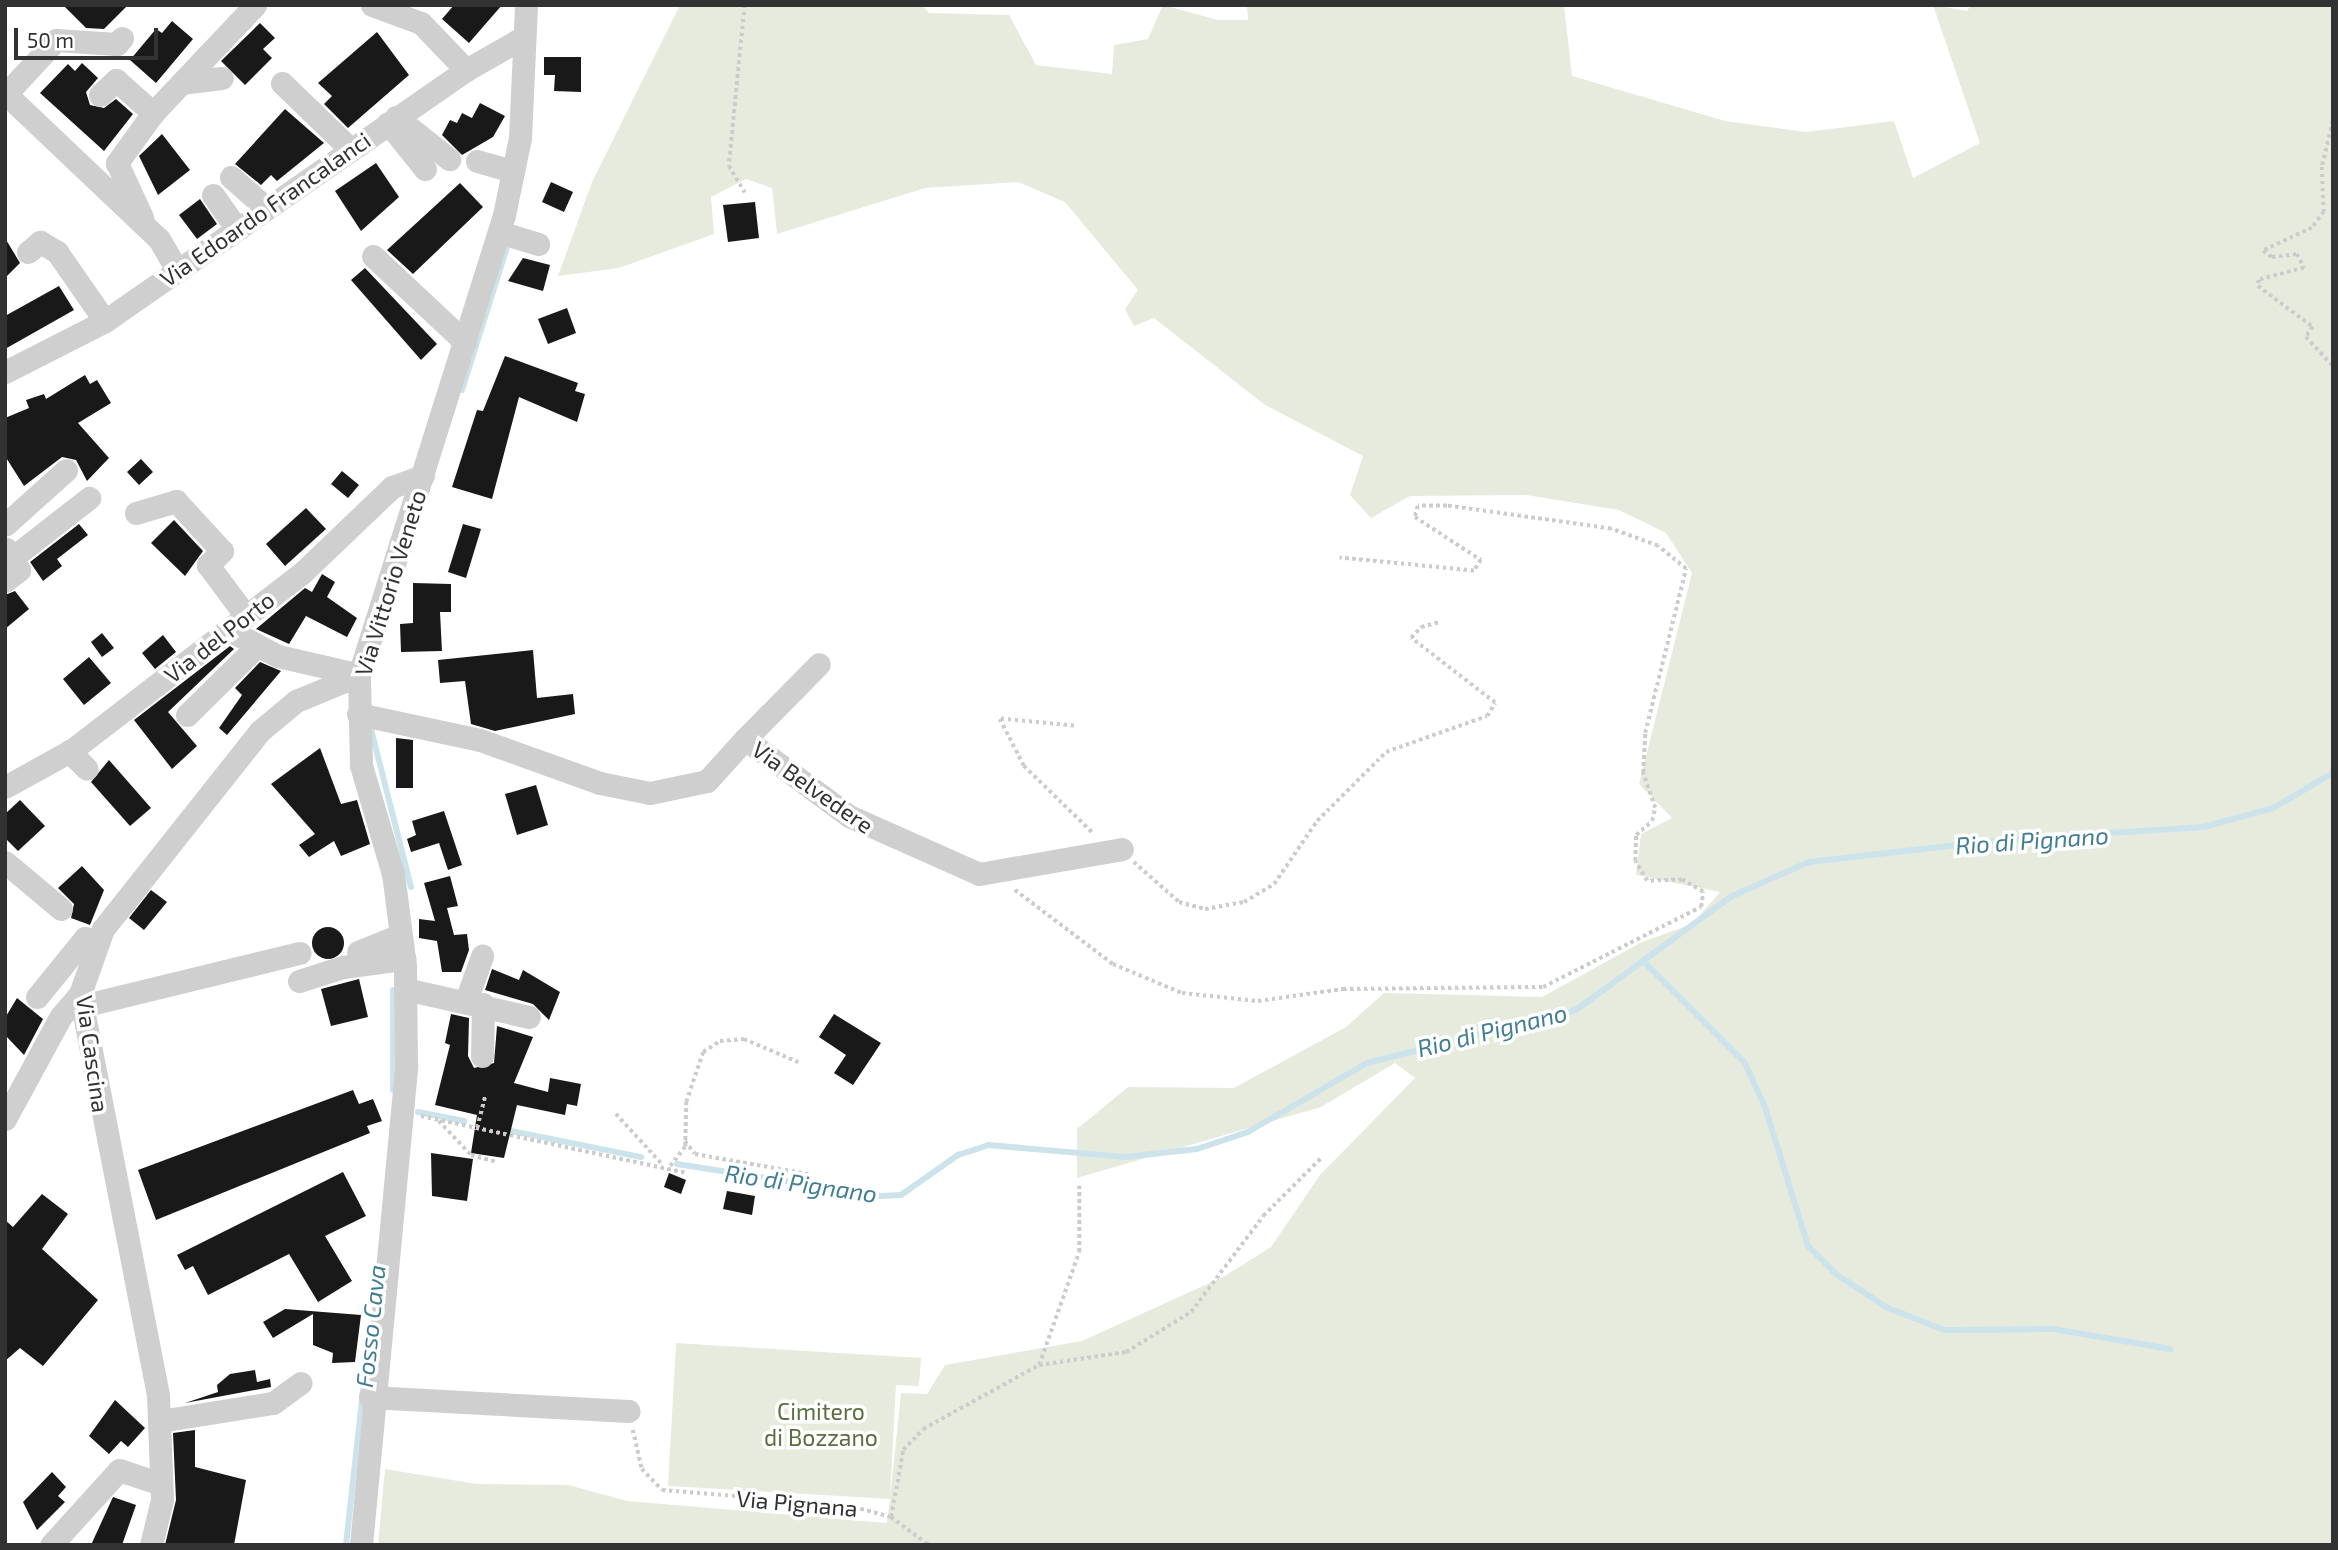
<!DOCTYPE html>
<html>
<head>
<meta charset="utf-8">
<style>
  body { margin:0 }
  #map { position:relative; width:2338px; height:1550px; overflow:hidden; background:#fff; font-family:"Exo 2",sans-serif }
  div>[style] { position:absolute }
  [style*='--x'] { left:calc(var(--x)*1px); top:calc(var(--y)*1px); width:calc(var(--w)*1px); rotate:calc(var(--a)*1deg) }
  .green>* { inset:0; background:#e7ebde }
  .stream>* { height:6px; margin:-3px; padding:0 3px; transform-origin:3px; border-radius:3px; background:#cce3eb }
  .building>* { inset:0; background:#191919 }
  .round { border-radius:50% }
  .path>* { height:3.5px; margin-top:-1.75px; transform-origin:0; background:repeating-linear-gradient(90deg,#ccc 0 3.5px,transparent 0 7px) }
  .minor>* { height:23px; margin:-11.5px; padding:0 11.5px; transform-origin:11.5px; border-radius:11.5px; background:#cfcfcf }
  span { translate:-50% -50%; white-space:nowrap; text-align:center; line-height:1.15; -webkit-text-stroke:7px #fff; paint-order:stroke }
  .street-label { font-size:23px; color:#323232 }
  .park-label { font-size:23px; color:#5b6e40 }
  .water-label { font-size:24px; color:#417e94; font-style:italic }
  .frame { position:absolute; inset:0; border:7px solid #323232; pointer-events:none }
  .scale { position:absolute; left:14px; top:28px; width:144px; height:32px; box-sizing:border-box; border:4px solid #323232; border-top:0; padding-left:9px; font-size:21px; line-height:24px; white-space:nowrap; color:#323232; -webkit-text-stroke:5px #fff; paint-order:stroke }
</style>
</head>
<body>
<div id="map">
  <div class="green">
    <i style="clip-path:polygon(680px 5px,922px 5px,929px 13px,1009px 15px,1036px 65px,1112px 74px,1114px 45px,1148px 39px,1163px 5px,1218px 20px,1248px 20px,1247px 5px,1564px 5px,1572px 76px,1725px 121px,1806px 132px,1894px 121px,1913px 178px,1980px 143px,1933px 5px,1967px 11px,1971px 5px,2333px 5px,2333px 1545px,378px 1545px,385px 1469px,477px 1484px,568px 1485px,627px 1501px,887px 1523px,890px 1499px,668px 1486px,676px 1343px,921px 1358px,919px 1386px,896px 1385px,890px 1498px,901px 1393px,927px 1394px,945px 1365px,1082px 1341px,1225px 1276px,1271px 1247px,1320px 1175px,1415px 1078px,1395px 1063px,1321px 1107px,1077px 1178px,1077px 1129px,1128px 1087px,1234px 1088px,1346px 1027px,1384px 993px,1542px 997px,1642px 942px,1692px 924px,1720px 892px,1636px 875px,1641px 834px,1672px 818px,1639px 784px,1692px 573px,1666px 533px,1619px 510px,1526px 495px,1410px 496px,1371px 518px,1350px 495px,1363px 456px,1265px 405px,1154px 318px,1134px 326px,1125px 309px,1138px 290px,1065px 202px,1018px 182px,925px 188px,777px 234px,772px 188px,746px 179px,711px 197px,714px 234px,619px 268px,558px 276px,592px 182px)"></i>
  </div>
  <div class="stream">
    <i style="--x:462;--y:390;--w:156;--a:-72.5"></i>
    <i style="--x:371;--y:729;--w:163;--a:75.8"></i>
    <i style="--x:1643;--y:961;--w:144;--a:45"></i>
    <i style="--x:1745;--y:1063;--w:48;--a:65.6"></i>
    <i style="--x:1765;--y:1107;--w:145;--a:72.8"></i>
    <i style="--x:1808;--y:1246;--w:40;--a:45"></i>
    <i style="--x:1836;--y:1274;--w:60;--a:33.4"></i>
    <i style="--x:1886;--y:1307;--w:62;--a:21.6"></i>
    <i style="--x:1944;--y:1330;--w:109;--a:-0.5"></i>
    <i style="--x:2053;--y:1329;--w:119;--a:9.7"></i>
    <i style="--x:393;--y:990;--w:100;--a:90"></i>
    <i style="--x:418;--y:1112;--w:47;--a:11.1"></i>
    <i style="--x:502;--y:1129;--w:142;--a:11.4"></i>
    <i style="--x:677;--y:1164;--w:206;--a:8.9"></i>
    <i style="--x:881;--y:1196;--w:20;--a:-3"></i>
    <i style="--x:901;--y:1195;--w:70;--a:-35.1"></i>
    <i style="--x:958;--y:1155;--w:32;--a:-18"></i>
    <i style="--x:988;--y:1145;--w:139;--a:5"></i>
    <i style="--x:1126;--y:1157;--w:71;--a:-6.4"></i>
    <i style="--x:1197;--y:1149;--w:54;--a:-18.4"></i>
    <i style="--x:1248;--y:1132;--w:138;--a:-30.1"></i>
    <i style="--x:1367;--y:1063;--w:216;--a:-14.2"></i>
    <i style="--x:1576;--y:1010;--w:193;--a:-36.2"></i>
    <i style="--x:1732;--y:896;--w:84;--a:-23.8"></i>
    <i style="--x:1809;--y:862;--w:194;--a:-6.5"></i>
    <i style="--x:2002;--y:840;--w:202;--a:-3.7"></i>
    <i style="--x:2204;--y:827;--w:72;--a:-15.4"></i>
    <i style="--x:2273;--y:808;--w:69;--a:-30.3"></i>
    <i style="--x:346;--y:1545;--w:208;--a:-83.7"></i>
  </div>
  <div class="building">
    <i style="clip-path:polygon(63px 5px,128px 5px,104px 29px,86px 28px)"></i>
    <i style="clip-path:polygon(454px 5px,502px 5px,469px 43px,442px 19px)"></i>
    <i style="clip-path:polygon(172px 21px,193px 39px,156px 83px,130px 60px,156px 29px,162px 33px)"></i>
    <i style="clip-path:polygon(260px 23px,275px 38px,263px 49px,272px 58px,245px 85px,221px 61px)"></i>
    <i style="clip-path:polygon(377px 32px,409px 75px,348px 128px,324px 104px,332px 96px,318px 83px)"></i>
    <i style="clip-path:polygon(544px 57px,581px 57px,581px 92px,554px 91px,555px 75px,544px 75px)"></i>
    <i style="clip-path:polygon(82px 63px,98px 78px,86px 92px,90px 105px,104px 108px,116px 99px,133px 114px,104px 151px,40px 93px,68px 64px,75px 71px)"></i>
    <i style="clip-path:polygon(480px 103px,505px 116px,493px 137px,462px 155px,442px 135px,450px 120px,457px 123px,462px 113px,472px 118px)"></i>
    <i style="clip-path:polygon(285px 109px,324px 143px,277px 181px,271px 175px,261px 185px,235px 164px)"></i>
    <i style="clip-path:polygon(162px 134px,190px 170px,158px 195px,139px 156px)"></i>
    <i style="clip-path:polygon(376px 163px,399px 197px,361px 231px,335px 191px)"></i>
    <i style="clip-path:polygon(551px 182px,573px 192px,564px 212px,542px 202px)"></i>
    <i style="clip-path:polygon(460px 183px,483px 207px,413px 274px,387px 250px)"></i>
    <i style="clip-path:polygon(200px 199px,217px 224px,197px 239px,179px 215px)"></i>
    <i style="clip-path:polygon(755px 202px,759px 238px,728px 242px,723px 205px)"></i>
    <i style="clip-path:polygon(5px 238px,20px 263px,5px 278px)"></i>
    <i style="clip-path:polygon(523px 258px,550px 265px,543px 291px,508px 281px)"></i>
    <i style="clip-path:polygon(365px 268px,437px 344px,421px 360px,351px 280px)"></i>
    <i style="clip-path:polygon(59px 286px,74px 310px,5px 349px,5px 316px)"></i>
    <i style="clip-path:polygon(567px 308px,576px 333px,548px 344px,538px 319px)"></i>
    <i style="clip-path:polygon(505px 356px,578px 383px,575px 391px,585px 394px,577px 422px,519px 397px,492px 499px,452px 487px,477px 410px,483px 411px)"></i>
    <i style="clip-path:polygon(85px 375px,90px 384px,97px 380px,111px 403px,78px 423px,109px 458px,87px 481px,76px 460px,62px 457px,24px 486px,5px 456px,5px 418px,29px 408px,26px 400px,44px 394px,46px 399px)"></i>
    <i style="clip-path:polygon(141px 459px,153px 472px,139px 485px,127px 472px)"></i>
    <i style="clip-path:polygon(342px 471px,359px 485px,348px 498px,331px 484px)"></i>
    <i style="clip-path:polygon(306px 508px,326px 529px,285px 566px,266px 544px)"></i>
    <i style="clip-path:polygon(174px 520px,203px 551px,185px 576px,151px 543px)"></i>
    <i style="clip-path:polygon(79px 524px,88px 535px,57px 559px,62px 566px,43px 581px,30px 562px)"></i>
    <i style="clip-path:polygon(463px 524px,481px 529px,466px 578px,448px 572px)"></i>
    <i style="clip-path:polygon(322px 574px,335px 582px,327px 597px,357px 618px,347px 637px,306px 616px,289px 644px,256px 629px,305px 588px,312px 592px)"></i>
    <i style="clip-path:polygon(413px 583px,451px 584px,451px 612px,440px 612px,442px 651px,401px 652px,400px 624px,413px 623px)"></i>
    <i style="clip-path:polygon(15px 591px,29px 609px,5px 629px,5px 595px)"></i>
    <i style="clip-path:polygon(102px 633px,114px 648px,102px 657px,91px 642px)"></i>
    <i style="clip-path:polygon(163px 635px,176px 652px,155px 669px,142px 653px)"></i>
    <i style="clip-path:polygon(230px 646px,234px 649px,168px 712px,197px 746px,172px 769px,134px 720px)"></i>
    <i style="clip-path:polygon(533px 650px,537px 698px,573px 694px,575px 714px,495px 731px,471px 724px,465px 681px,440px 683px,438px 660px)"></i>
    <i style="clip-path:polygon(89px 657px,111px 683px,84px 705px,63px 679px)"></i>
    <i style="clip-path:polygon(260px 662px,281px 671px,227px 735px,219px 728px,242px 695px,235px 688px)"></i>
    <i style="clip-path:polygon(396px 738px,413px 740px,413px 788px,396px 788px)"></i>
    <i style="clip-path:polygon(320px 748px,341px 804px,357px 800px,370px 844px,341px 856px,334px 841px,309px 857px,299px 845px,315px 834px,271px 784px)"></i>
    <i style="clip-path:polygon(109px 760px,151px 808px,130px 826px,91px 782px)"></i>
    <i style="clip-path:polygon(536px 785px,548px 825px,517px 835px,505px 794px)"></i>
    <i style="clip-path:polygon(20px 800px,45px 826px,18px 851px,5px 838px,5px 814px)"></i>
    <i style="clip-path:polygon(444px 811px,462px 865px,448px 870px,439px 843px,411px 852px,407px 839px,416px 835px,412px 821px)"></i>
    <i style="clip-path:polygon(82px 866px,104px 890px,90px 925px,71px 918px,74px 904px,58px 888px)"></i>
    <i style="clip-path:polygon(450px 876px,458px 906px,447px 908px,454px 935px,467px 934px,469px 950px,461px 972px,442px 972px,437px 941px,419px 938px,419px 919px,435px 921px,424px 883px)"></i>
    <i style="clip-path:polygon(151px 890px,167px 902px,144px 930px,129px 918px)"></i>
    <i class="round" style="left:312px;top:927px;width:32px;height:32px"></i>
    <i style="clip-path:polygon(492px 969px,519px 980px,523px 970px,560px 992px,549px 1020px,533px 1004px,485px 990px)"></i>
    <i style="clip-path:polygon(359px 979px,368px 1017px,331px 1026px,321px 989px)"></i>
    <i style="clip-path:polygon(17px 998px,43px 1019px,24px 1055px,5px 1035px,5px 1018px)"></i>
    <i style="clip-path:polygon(451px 1014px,469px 1018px,468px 1056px,474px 1068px,494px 1063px,497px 1026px,533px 1037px,514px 1083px,548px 1092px,550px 1078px,581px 1084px,577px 1106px,567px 1104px,565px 1115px,517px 1105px,504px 1158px,471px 1153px,477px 1115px,435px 1105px,450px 1045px,445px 1043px)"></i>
    <i style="clip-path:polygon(834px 1014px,881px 1043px,853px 1085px,834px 1073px,846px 1055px,819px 1037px)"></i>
    <i style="clip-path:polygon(353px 1090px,359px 1104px,373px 1099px,382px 1121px,367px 1126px,370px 1133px,156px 1220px,138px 1170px)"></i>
    <i style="clip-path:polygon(431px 1153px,473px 1159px,467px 1201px,432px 1196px)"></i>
    <i style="clip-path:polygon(343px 1172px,366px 1216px,325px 1236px,352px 1281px,318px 1302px,289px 1254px,208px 1295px,193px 1266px,185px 1270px,177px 1255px)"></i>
    <i style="clip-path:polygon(669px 1173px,686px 1180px,681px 1194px,664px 1187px)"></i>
    <i style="clip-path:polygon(727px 1191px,755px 1196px,752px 1215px,723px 1209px)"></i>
    <i style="clip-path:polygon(42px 1194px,68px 1214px,42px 1249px,98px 1300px,43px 1366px,20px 1348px,5px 1361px,5px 1220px,13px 1227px)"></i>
    <i style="clip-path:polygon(285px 1309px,361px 1315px,355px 1362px,332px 1363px,333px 1353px,313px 1345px,313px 1314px,273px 1338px,263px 1322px)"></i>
    <i style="clip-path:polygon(255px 1370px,257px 1382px,270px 1379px,271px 1387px,185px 1403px,218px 1392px,217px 1385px,230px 1374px)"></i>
    <i style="clip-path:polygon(115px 1400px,145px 1428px,128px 1447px,121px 1441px,109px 1454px,89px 1436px)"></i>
    <i style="clip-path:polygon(195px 1430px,195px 1467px,246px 1480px,234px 1545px,165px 1545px,176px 1500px,173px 1433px)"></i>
    <i style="clip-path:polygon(52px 1472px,66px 1487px,58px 1496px,65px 1502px,37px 1530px,23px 1502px)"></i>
    <i style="clip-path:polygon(113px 1497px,136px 1505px,122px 1545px,91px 1545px)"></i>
  </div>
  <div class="path">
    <i style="--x:745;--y:5;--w:162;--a:95.7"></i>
    <i style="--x:729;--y:166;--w:31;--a:59"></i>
    <i style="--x:2333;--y:121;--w:47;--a:103.4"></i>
    <i style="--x:2322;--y:167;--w:45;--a:87.5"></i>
    <i style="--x:2324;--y:212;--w:20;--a:127"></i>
    <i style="--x:2312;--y:228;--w:54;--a:154.9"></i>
    <i style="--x:2263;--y:251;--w:11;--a:34"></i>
    <i style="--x:2272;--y:257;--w:25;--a:-7"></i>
    <i style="--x:2297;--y:254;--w:16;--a:63"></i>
    <i style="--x:2304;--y:268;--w:47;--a:165.1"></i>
    <i style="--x:2259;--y:280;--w:6;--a:99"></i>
    <i style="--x:2258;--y:286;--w:69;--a:36.7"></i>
    <i style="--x:2313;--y:327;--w:12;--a:125"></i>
    <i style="--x:2306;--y:337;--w:40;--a:47"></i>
    <i style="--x:1074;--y:726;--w:74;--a:-174.6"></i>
    <i style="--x:1000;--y:719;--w:53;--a:62.9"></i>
    <i style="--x:1024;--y:766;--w:98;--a:44.2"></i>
    <i style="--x:1134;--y:862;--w:60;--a:41.6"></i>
    <i style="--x:1179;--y:902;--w:27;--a:15"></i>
    <i style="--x:1205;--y:909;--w:40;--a:-10"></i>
    <i style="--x:1244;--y:902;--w:35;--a:-31"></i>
    <i style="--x:1274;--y:884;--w:76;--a:-55.7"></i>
    <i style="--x:1317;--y:821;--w:98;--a:-45"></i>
    <i style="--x:1386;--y:752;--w:107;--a:-19.6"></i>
    <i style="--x:1487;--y:716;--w:15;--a:-58"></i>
    <i style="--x:1495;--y:703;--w:106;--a:-142.3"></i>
    <i style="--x:1411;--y:638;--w:15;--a:-48"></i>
    <i style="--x:1421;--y:627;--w:20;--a:-15"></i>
    <i style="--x:1015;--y:890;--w:123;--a:37.1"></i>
    <i style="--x:1113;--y:964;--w:75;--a:22.8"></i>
    <i style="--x:1182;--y:993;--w:76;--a:6"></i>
    <i style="--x:1258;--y:1001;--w:86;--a:-8"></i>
    <i style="--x:1343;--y:989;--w:200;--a:-0.6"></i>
    <i style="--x:1543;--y:987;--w:177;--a:-26.9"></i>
    <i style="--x:1701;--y:907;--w:15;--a:-82"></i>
    <i style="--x:1703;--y:892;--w:24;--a:-150"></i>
    <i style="--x:1682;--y:880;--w:35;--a:178"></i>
    <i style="--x:1647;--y:881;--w:23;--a:-121"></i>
    <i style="--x:1635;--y:861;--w:26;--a:-88"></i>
    <i style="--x:1636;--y:835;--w:21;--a:-41"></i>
    <i style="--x:1652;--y:821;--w:13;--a:-77"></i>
    <i style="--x:1655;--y:808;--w:37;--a:-109"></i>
    <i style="--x:1643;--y:773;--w:40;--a:-87.1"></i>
    <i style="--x:1645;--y:733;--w:169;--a:-76"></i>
    <i style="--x:1686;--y:569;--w:36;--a:-141"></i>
    <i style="--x:1658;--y:546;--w:50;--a:-160.1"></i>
    <i style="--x:1611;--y:529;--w:166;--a:-172"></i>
    <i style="--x:1447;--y:506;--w:29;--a:180"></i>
    <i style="--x:1418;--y:506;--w:11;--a:105"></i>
    <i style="--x:1415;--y:517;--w:79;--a:33.1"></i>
    <i style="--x:1481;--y:560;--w:13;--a:122"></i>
    <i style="--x:1474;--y:571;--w:135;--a:-174.5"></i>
    <i style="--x:616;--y:1114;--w:67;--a:47.4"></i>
    <i style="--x:421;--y:1116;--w:273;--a:12.1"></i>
    <i style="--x:439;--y:1121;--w:47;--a:46.7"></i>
    <i style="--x:471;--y:1155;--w:27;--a:15"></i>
    <i style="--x:477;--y:1128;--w:32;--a:-76"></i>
    <i style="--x:685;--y:1141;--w:16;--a:52"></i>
    <i style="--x:695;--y:1154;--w:115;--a:10"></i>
    <i style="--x:670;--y:1166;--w:24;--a:-52"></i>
    <i style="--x:685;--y:1147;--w:45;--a:-88.7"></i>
    <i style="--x:686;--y:1102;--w:53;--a:-71.2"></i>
    <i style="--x:703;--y:1052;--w:20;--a:-33"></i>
    <i style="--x:720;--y:1041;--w:24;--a:-5"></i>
    <i style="--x:744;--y:1039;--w:59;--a:23.1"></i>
    <i style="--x:1039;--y:1365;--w:120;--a:-70.5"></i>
    <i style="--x:1079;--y:1252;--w:66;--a:-90"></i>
    <i style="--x:633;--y:1430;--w:40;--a:77"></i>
    <i style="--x:642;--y:1469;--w:29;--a:46"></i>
    <i style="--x:662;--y:1490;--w:186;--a:4.6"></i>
    <i style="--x:847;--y:1505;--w:46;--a:15.3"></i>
    <i style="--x:891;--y:1517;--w:68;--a:-79.8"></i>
    <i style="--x:903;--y:1450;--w:29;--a:-46"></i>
    <i style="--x:923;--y:1429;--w:132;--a:-28.9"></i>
    <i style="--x:1039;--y:1365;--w:88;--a:-8.5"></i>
    <i style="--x:1126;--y:1352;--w:76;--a:-31.6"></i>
    <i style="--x:1191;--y:1312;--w:120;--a:-53.1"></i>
    <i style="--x:1263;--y:1216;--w:83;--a:-45"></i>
    <i style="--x:891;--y:1517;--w:47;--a:36.4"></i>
  </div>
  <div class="minor">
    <i style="--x:372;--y:5;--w:52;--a:20.2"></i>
    <i style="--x:421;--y:23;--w:65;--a:46.2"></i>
    <i style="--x:122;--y:38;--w:8;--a:130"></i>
    <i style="--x:117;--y:44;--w:61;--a:-176.2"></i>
    <i style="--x:56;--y:40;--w:74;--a:132.8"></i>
    <i style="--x:6;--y:94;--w:211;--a:43.5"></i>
    <i style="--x:159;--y:239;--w:36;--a:60"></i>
    <i style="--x:181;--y:83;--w:41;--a:-7"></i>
    <i style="--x:282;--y:83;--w:95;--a:44.1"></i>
    <i style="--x:100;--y:95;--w:22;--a:-43"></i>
    <i style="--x:116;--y:80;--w:50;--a:41.7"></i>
    <i style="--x:153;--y:113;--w:62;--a:125.8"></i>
    <i style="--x:117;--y:163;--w:60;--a:65.2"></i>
    <i style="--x:153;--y:113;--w:149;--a:-46.6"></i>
    <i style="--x:396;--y:117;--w:68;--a:38.4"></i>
    <i style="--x:388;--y:123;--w:59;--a:51.2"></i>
    <i style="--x:477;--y:161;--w:37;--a:16"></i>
    <i style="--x:231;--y:177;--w:45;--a:41.4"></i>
    <i style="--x:213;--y:195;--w:42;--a:54.8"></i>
    <i style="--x:499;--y:232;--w:41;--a:17.1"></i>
    <i style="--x:28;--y:252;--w:16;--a:-40"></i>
    <i style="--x:40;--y:242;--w:20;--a:30"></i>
    <i style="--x:57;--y:252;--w:84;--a:55.2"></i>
    <i style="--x:373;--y:256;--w:126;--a:43.1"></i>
    <i style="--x:5;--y:372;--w:112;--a:-27"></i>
    <i style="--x:105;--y:321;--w:440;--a:-34.8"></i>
    <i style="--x:466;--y:70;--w:64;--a:-29.7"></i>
    <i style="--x:136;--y:513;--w:42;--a:-16.7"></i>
    <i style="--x:176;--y:501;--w:68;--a:47.4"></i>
    <i style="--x:222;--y:551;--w:20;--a:135"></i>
    <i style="--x:208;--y:565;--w:64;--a:53.3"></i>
    <i style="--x:5;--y:525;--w:82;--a:-42"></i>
    <i style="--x:12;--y:558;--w:98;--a:-37.9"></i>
    <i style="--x:5;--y:581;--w:18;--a:-38"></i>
    <i style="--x:19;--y:570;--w:25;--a:-122"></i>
    <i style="--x:229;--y:630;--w:55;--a:28"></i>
    <i style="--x:278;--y:656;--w:80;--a:13"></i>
    <i style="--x:358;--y:714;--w:125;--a:12"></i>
    <i style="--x:480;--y:740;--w:127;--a:19.7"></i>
    <i style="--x:600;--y:783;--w:51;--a:11.3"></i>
    <i style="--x:650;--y:793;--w:58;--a:-11.9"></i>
    <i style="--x:707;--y:781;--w:57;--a:-47.9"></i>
    <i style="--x:745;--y:739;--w:129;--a:36.5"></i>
    <i style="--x:849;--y:816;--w:142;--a:24"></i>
    <i style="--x:979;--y:874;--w:145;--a:-9.9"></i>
    <i style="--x:187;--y:715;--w:97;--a:-44.6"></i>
    <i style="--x:745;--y:739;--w:105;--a:-45.4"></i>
    <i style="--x:69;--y:751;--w:25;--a:45"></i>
    <i style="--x:5;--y:787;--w:77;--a:-28.9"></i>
    <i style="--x:72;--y:750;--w:290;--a:-37.6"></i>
    <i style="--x:302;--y:573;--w:124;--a:-43.7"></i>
    <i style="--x:392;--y:487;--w:33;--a:-20"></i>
    <i style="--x:5;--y:862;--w:73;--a:40"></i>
    <i style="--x:358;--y:952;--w:45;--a:-22"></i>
    <i style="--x:299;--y:981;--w:46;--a:-17.7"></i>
    <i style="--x:343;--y:967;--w:62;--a:-7.5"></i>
    <i style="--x:405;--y:989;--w:127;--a:12.7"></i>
    <i style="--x:37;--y:997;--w:76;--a:-50.9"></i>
    <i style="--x:85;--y:938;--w:14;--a:21"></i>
    <i style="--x:467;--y:998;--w:45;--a:-70.3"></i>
    <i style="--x:82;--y:1006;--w:224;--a:-13.7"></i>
    <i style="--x:482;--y:1056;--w:52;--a:-88.9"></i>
    <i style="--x:5;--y:1119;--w:117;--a:-61.5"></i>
    <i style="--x:61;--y:1016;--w:29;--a:-49"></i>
    <i style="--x:370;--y:1397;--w:259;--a:3.1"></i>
    <i style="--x:160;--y:1421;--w:114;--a:-9.1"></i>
    <i style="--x:273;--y:1403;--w:34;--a:-36"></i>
    <i style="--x:51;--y:1545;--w:101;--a:-47.8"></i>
    <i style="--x:119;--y:1470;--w:44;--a:18.4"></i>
    <i style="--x:151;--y:1545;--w:46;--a:-76.3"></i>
    <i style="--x:162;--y:1500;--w:105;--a:-92.2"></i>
    <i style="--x:158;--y:1395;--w:409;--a:-101"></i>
    <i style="--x:80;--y:994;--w:69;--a:-70.5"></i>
    <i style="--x:103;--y:929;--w:253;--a:-51.6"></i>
    <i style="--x:260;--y:731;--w:47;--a:-39.8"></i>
    <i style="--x:296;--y:701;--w:68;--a:-22.4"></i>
    <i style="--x:361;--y:1545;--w:482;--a:-84.6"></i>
    <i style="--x:406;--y:1065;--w:99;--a:-90.6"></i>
    <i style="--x:405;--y:966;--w:93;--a:-97.4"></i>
    <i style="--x:393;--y:874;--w:114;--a:-106.4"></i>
    <i style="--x:361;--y:765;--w:90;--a:-91.3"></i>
    <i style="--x:359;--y:675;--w:482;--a:-72.5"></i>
    <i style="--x:504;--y:215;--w:79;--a:-78.3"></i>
    <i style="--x:520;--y:138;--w:133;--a:-87.4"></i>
  </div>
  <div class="street-label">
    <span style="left:265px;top:209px;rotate:-35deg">Via Edoardo Francalanci</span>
    <span style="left:390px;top:583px;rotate:-73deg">Via Vittorio Veneto</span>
    <span style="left:219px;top:637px;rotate:-38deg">Via del Porto</span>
    <span style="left:813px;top:787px;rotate:35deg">Via Belvedere</span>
    <span style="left:93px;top:1054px;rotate:82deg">Via Cascina</span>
    <span style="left:797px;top:1503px;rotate:5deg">Via Pignana</span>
  </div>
  <div class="park-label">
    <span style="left:821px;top:1424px">Cimitero<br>di Bozzano</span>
  </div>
  <div class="water-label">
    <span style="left:2032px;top:840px;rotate:-4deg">Rio di Pignano</span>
    <span style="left:1492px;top:1030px;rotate:-14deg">Rio di Pignano</span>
    <span style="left:801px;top:1183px;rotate:8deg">Rio di Pignano</span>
    <span style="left:370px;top:1326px;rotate:-84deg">Fosso Cava</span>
  </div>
  <div class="frame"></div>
  <div class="scale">50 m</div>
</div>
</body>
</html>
